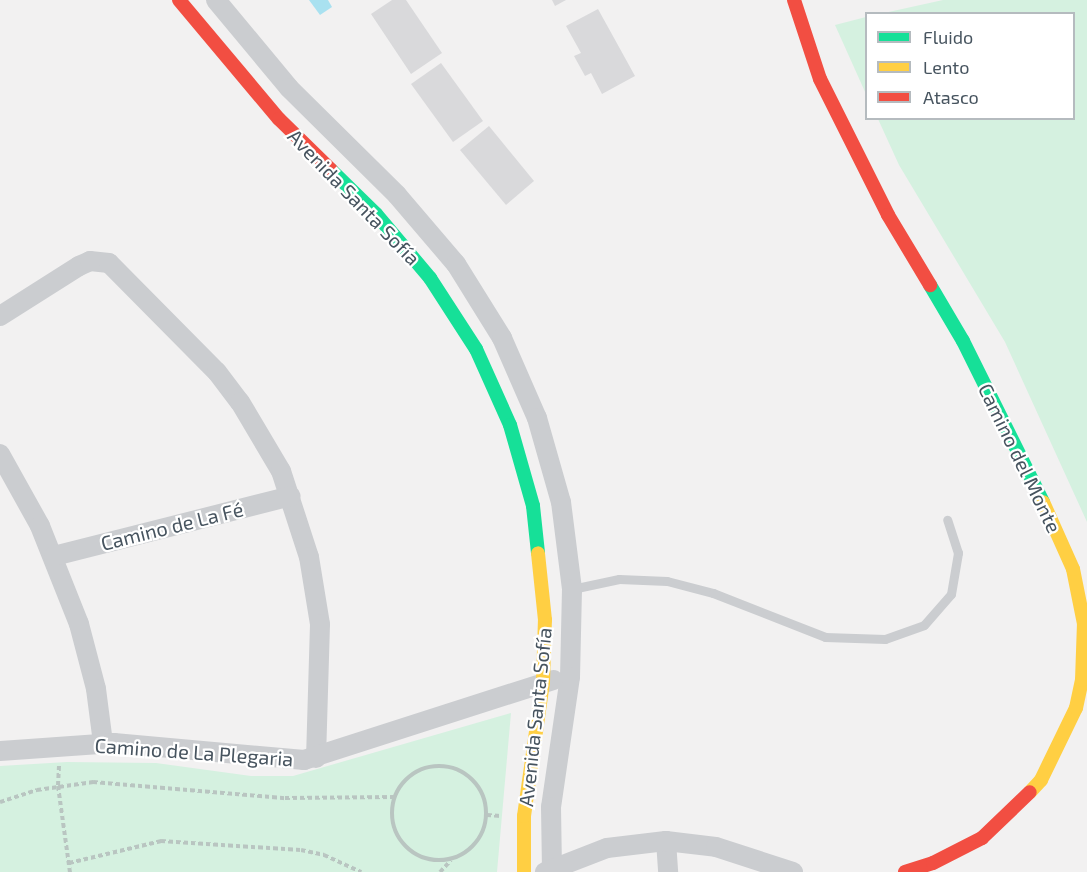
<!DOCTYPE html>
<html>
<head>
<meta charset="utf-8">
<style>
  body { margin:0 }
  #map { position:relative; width:1087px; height:872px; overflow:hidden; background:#f2f1f1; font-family:"Exo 2",sans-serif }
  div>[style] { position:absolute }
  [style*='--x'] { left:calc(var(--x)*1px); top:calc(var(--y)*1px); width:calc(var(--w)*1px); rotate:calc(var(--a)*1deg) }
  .green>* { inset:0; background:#d5f1e0 }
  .water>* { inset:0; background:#a9e1f0 }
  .building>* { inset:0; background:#d9d9db }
  .path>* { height:4px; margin-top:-2px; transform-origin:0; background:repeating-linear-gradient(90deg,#b9c5c1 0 4.5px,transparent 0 7.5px) }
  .path>.ring { margin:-2px; padding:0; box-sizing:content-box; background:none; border:4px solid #b9c5c1; border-radius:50% }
  .lane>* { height:9px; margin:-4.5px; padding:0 4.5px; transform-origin:4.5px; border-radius:4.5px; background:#cbcdd0 }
  .street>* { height:20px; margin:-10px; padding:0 10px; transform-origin:10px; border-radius:10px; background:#cbcdd0 }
  .fast>* { height:14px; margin:-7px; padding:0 7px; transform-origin:7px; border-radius:7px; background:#16e098 }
  .slow>* { height:14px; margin:-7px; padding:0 7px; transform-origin:7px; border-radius:7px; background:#ffcf43 }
  .jam>* { height:14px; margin:-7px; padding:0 7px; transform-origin:7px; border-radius:7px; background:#f24e42 }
  span { translate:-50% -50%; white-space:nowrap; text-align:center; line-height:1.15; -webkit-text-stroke:4.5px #fff; paint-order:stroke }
  .street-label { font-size:20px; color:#47545f }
  .legend { position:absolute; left:865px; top:12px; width:210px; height:108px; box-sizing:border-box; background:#fff; border:2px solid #b5bbbf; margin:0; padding:8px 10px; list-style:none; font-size:18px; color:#47545f }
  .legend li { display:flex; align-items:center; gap:12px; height:30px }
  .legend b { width:30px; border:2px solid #b5bbbf }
</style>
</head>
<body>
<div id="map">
  <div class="green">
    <i style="clip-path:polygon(943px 0,1087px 0,1087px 522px,1005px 342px,899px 165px,878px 119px,1074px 118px,1074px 14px,884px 13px)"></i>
    <i style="clip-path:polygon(866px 17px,866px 94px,835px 25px)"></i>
    <i style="clip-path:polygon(511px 713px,497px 872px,0 872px,0 766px,67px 762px,156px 763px,251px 776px,293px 776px)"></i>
  </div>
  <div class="water">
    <i style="clip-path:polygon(309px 0,328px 0,332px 7px,320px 15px)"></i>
  </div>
  <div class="building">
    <i style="clip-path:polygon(392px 0,406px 0,442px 53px,411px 74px,371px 14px)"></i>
    <i style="clip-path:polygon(552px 0,566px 0,555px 6px)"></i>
    <i style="clip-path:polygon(598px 9px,635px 76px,602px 94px,591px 73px,585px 76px,574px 56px,581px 53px,566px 26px)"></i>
    <i style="clip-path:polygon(441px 63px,483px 121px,453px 142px,411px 84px)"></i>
    <i style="clip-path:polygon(489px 126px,534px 181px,506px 205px,460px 150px)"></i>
  </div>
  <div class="path">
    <i style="--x:59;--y:766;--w:20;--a:93"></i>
    <i style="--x:58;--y:786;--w:87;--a:82.1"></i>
    <i class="ring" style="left:392px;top:766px;width:90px;height:90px"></i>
    <i style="--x:0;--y:802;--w:39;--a:-18"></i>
    <i style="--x:37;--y:790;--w:57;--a:-8.1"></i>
    <i style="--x:93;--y:782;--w:193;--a:4.8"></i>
    <i style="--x:285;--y:798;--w:110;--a:-0.5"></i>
    <i style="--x:487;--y:815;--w:14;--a:4"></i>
    <i style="--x:69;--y:863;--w:95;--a:-13.4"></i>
    <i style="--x:161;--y:841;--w:140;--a:3.7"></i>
    <i style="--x:301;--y:850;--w:24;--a:12"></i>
    <i style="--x:324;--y:855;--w:41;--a:24.7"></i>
    <i style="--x:440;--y:872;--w:16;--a:-47"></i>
  </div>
  <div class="lane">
    <i style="--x:572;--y:589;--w:48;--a:-12"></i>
    <i style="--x:619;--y:579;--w:48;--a:2.4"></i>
    <i style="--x:667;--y:581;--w:48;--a:14.6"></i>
    <i style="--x:713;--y:593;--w:120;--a:21.4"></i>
    <i style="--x:825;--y:637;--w:60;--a:1.9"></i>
    <i style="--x:885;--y:639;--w:41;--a:-19.7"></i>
    <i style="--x:924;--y:625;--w:41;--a:-48.9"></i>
    <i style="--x:951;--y:594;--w:42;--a:-80.3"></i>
    <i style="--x:958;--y:553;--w:35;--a:-108"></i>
  </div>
  <div class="street">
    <i style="--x:216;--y:0;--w:114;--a:50.3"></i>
    <i style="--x:289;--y:88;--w:152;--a:44.7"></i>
    <i style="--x:397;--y:195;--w:91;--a:49.5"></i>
    <i style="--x:456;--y:264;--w:87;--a:58.1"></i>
    <i style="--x:502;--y:338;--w:87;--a:66.4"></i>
    <i style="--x:537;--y:418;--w:87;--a:74.1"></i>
    <i style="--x:561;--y:502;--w:88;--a:82.8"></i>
    <i style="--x:572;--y:589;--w:88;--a:91.3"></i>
    <i style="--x:570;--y:677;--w:131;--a:98.3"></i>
    <i style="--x:551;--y:807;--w:65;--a:89.1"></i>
    <i style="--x:0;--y:316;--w:93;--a:-32.3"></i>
    <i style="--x:79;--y:266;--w:12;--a:-24"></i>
    <i style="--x:90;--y:261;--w:19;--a:6"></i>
    <i style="--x:109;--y:263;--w:153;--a:45.3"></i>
    <i style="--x:217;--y:372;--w:38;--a:53"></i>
    <i style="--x:240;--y:402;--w:80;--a:59.3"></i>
    <i style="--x:281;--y:471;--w:90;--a:72"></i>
    <i style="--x:309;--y:557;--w:68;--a:80.7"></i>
    <i style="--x:320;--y:624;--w:134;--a:91.7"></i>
    <i style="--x:0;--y:454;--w:82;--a:60.9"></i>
    <i style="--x:40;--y:526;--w:105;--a:68.3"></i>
    <i style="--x:79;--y:624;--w:67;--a:75.3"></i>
    <i style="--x:96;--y:689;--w:54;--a:82.6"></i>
    <i style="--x:54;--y:556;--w:244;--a:-14.2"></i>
    <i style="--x:0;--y:751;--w:114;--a:-4"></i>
    <i style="--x:114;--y:743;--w:191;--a:5.1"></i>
    <i style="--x:304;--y:760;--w:262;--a:-17.8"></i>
    <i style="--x:666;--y:841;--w:31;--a:86"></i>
    <i style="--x:545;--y:872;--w:66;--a:-21.2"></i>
    <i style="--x:607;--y:848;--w:59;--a:-6.8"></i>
    <i style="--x:666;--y:841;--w:50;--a:6.8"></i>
    <i style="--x:716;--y:847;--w:81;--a:18"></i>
  </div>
  <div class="fast">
    <i style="--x:331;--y:170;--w:63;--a:44.4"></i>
    <i style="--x:376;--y:214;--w:84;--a:49.8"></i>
    <i style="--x:430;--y:278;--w:85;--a:57.1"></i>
    <i style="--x:476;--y:349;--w:83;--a:65.9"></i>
    <i style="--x:510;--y:425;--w:84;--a:74.1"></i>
    <i style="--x:533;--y:506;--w:47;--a:83.9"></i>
    <i style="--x:930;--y:285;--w:65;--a:59.5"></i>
    <i style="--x:963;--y:341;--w:180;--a:63.6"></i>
  </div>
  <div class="slow">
    <i style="--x:1030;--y:792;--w:16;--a:-47"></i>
    <i style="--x:1041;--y:780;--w:80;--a:-64.1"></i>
    <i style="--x:1076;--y:708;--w:29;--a:-78"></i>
    <i style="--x:1082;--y:680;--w:56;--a:-88"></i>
    <i style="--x:1084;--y:624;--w:56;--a:-101.3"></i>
    <i style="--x:1073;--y:569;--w:73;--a:-114.1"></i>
    <i style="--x:524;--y:872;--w:56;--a:-90"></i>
    <i style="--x:524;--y:816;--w:135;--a:-81.9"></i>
    <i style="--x:543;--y:682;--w:62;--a:-88.2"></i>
    <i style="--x:545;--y:620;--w:67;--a:-96"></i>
  </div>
  <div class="jam">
    <i style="--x:179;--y:0;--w:155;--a:50"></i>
    <i style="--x:279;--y:119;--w:73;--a:44.4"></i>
    <i style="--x:794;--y:0;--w:83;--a:71.8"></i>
    <i style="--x:820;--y:79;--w:152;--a:63.4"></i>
    <i style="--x:888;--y:215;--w:82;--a:59"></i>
    <i style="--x:905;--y:872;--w:29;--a:-18"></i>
    <i style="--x:933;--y:863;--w:55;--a:-27"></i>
    <i style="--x:982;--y:838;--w:66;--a:-43.8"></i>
  </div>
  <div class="street-label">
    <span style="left:354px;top:197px;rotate:46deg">Avenida Santa Sofía</span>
    <span style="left:1020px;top:458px;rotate:64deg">Camino del Monte</span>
    <span style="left:172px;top:526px;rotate:-14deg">Camino de La Fé</span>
    <span style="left:535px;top:717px;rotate:-84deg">Avenida Santa Sofía</span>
    <span style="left:194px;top:752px;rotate:4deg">Camino de La Plegaria</span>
  </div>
  <ul class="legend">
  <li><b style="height:8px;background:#16e098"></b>Fluido</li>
  <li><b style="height:8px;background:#ffcf43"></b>Lento</li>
  <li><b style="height:8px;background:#f24e42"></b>Atasco</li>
  </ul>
</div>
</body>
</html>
